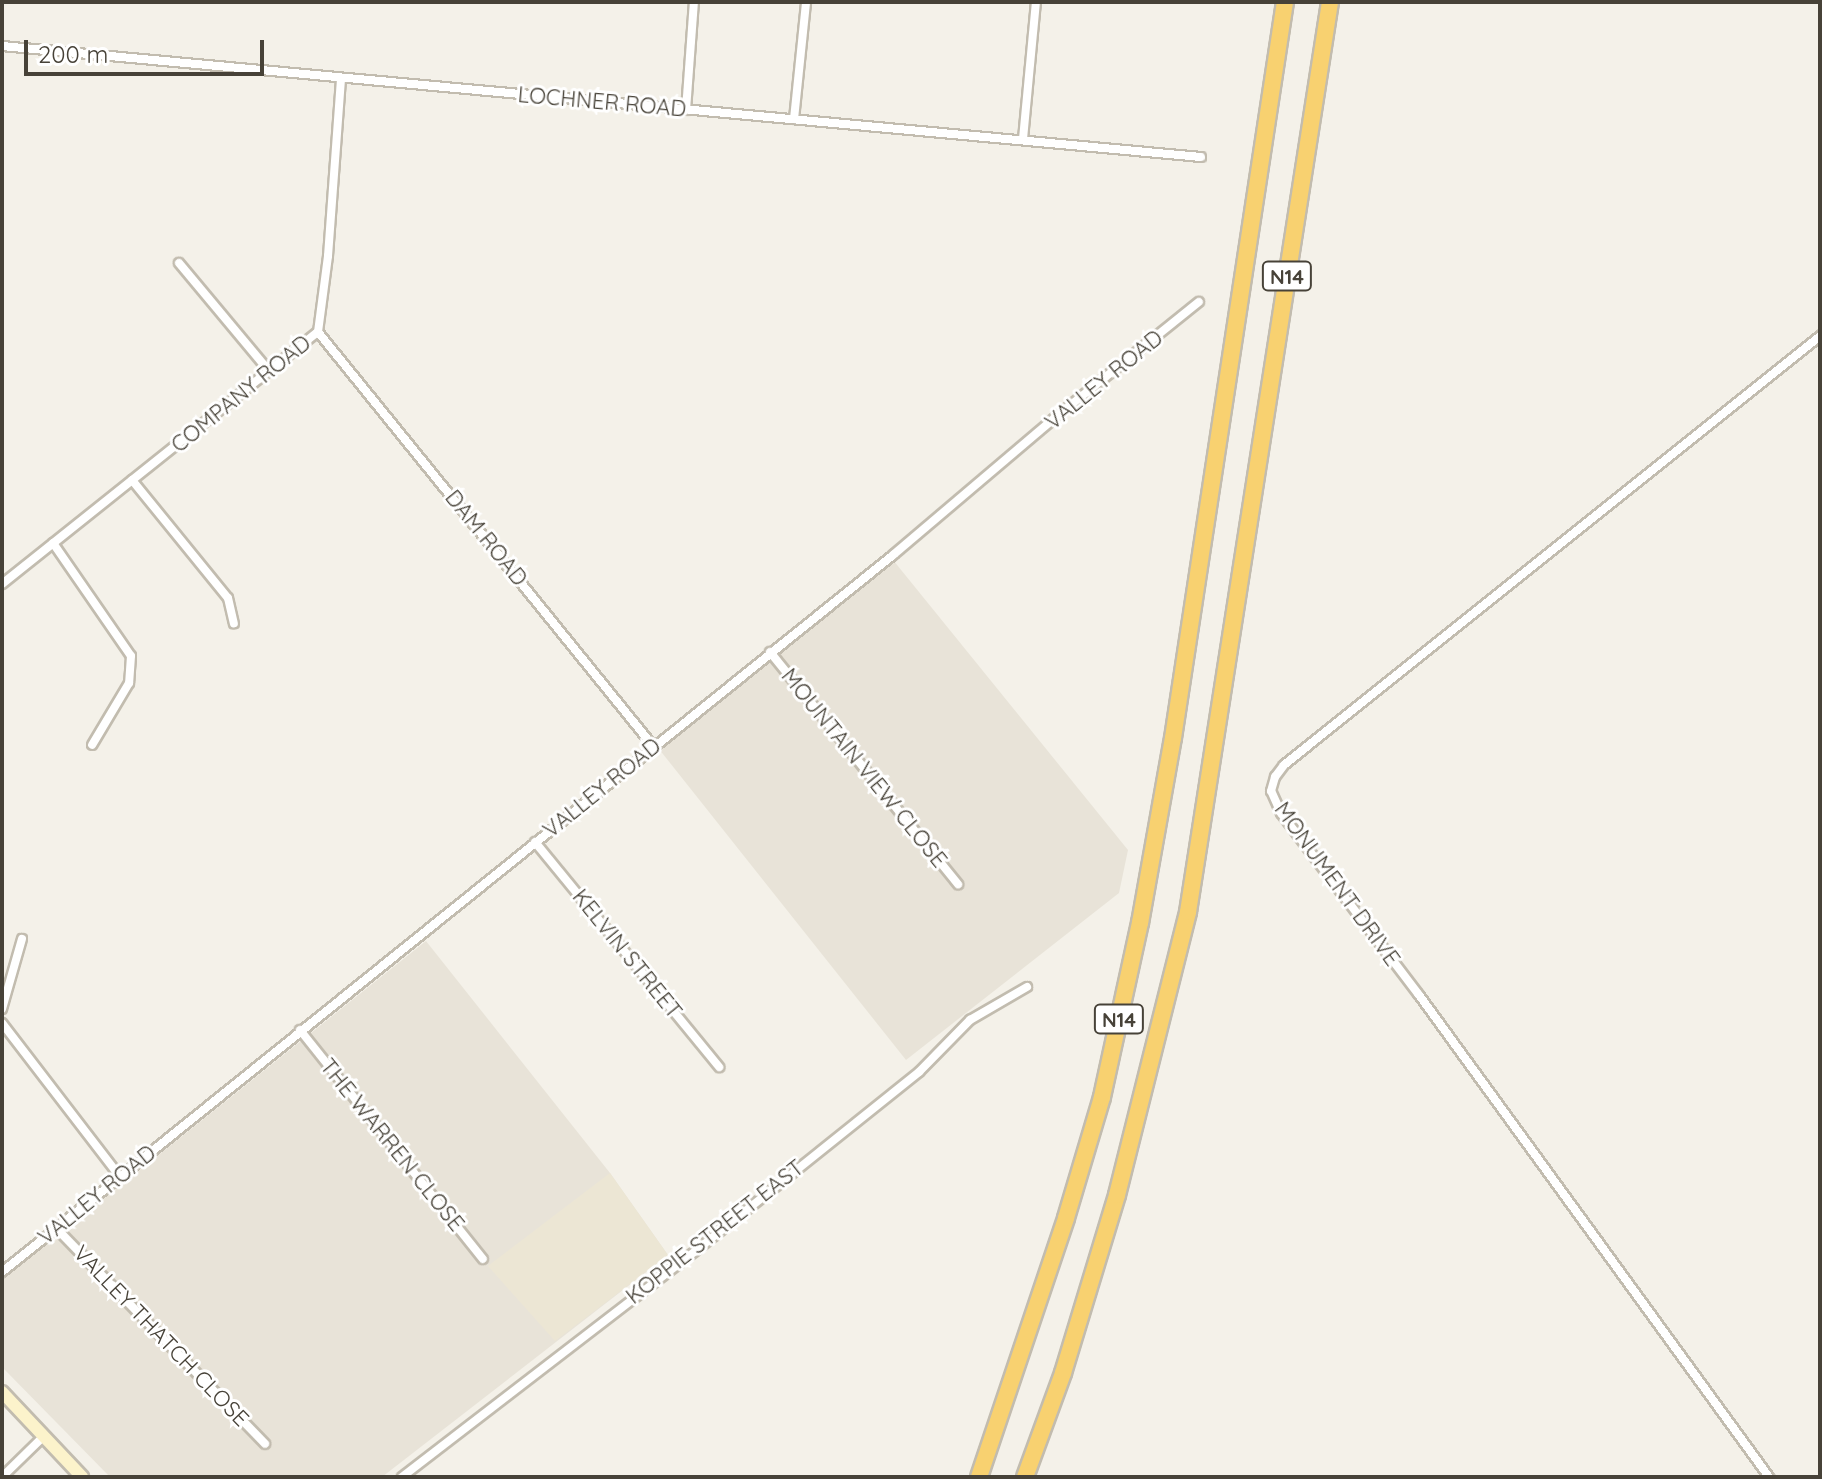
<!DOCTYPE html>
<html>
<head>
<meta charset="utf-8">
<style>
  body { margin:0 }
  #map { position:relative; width:1822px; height:1479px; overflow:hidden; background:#f4f1e9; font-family:Quicksand,sans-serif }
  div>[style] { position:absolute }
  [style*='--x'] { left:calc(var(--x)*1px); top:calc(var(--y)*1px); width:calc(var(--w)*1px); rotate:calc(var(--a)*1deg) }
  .residential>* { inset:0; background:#e8e3d8 }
  .education>* { inset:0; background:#ece6d4 }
  .roads { filter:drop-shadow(2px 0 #c2bcaf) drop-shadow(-2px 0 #c2bcaf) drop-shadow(0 2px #c2bcaf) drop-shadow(0 -2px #c2bcaf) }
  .street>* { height:8px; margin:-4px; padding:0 4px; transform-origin:4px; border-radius:4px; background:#fff }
  .secondary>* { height:12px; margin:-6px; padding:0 6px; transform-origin:6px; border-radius:6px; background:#fcf3cb }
  .highway>* { height:16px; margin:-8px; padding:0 8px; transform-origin:8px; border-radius:8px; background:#f8d170 }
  span { translate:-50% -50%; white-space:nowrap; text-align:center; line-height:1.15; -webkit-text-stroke:6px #fff; paint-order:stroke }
  .shield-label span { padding:2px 6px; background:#fff; border:2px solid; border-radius:6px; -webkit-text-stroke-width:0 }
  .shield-label { font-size:20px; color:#474238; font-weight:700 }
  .street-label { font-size:22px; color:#474238 }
  .frame { position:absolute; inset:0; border:4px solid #474238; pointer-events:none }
  .scale { position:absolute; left:24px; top:40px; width:240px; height:36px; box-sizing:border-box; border:4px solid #474238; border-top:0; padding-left:10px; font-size:24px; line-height:28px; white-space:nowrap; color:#474238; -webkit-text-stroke:6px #fff; paint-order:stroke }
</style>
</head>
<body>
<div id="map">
  <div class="residential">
    <i style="clip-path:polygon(889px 555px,1128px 850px,1119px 893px,906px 1060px,655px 744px)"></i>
    <i style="clip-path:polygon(426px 941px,610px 1173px,668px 1255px,382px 1477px,110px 1477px,2px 1367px,2px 1280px)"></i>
  </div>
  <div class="education">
    <i style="clip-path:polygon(610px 1173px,668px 1255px,555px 1341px,488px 1266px)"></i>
  </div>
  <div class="roads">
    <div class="street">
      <i style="--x:2;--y:46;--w:1204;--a:5.29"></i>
      <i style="--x:686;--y:110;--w:108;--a:-85.8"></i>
      <i style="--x:794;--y:119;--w:118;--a:-84.1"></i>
      <i style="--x:1023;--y:139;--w:138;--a:-84.6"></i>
      <i style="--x:179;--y:263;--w:141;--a:50.2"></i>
      <i style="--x:318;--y:332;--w:533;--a:51.02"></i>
      <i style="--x:132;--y:480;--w:152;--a:50.9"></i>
      <i style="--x:228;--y:598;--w:26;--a:77"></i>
      <i style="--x:53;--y:543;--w:137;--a:55.4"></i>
      <i style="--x:131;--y:656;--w:27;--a:94"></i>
      <i style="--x:129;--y:683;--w:72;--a:120.8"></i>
      <i style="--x:2;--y:584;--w:404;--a:-38.6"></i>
      <i style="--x:318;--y:332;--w:77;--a:-82.5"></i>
      <i style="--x:328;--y:256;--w:177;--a:-85.8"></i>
      <i style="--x:770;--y:652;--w:299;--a:51"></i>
      <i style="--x:535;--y:842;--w:291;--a:50.7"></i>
      <i style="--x:2;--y:1009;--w:73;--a:-74.1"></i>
      <i style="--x:2;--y:1023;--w:194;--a:52.5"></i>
      <i style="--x:300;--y:1030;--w:293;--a:51.4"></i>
      <i style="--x:57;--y:1229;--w:299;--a:45.9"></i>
      <i style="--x:2;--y:1272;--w:1144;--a:-38.82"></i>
      <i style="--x:893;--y:555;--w:215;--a:-40.3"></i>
      <i style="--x:1057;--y:416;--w:182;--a:-38.8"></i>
      <i style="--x:2;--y:1477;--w:57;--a:-44.3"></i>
      <i style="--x:402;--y:1477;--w:374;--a:-37.6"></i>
      <i style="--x:698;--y:1249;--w:283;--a:-38.7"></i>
      <i style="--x:919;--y:1072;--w:73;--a:-45.6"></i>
      <i style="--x:970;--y:1020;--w:66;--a:-30.1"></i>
      <i style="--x:1769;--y:1477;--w:596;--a:-125.98"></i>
      <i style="--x:1419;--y:995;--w:228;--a:-127.2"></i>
      <i style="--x:1281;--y:813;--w:24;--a:-114"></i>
      <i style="--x:1271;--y:791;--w:15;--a:-74"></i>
      <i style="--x:1275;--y:777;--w:15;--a:-53"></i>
      <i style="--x:1284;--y:765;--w:687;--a:-38.67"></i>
    </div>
    <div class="secondary">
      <i style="--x:2;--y:1392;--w:117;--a:46.7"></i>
    </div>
    <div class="highway">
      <i style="--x:979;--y:1477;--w:273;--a:-71.4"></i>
      <i style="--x:1066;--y:1218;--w:126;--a:-73.4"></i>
      <i style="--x:1102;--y:1097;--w:178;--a:-77.7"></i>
      <i style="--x:1140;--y:923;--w:188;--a:-79.9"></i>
      <i style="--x:1173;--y:738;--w:744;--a:-81.35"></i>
      <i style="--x:1025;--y:1477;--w:111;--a:-69.9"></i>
      <i style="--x:1063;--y:1373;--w:186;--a:-73.1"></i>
      <i style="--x:1117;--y:1195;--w:292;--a:-75.9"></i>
      <i style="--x:1188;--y:912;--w:921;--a:-81.13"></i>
    </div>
  </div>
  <div class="shield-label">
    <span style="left:1287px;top:276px">N14</span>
    <span style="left:1119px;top:1019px">N14</span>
  </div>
  <div class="street-label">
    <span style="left:602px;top:102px;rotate:5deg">LOCHNER ROAD</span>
    <span style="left:1104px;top:380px;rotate:-39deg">VALLEY ROAD</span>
    <span style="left:241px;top:394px;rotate:-39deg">COMPANY ROAD</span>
    <span style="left:486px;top:538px;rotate:51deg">DAM ROAD</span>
    <span style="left:864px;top:768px;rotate:51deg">MOUNTAIN VIEW CLOSE</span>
    <span style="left:602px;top:788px;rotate:-39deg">VALLEY ROAD</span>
    <span style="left:1337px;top:884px;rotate:54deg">MONUMENT DRIVE</span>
    <span style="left:627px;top:954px;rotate:51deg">KELVIN STREET</span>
    <span style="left:392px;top:1145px;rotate:51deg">THE WARREN CLOSE</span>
    <span style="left:97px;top:1195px;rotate:-39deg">VALLEY ROAD</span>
    <span style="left:715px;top:1232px;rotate:-38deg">KOPPIE STREET EAST</span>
    <span style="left:161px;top:1336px;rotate:46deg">VALLEY THATCH CLOSE</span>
  </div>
  <div class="frame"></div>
  <div class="scale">200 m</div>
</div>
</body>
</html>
